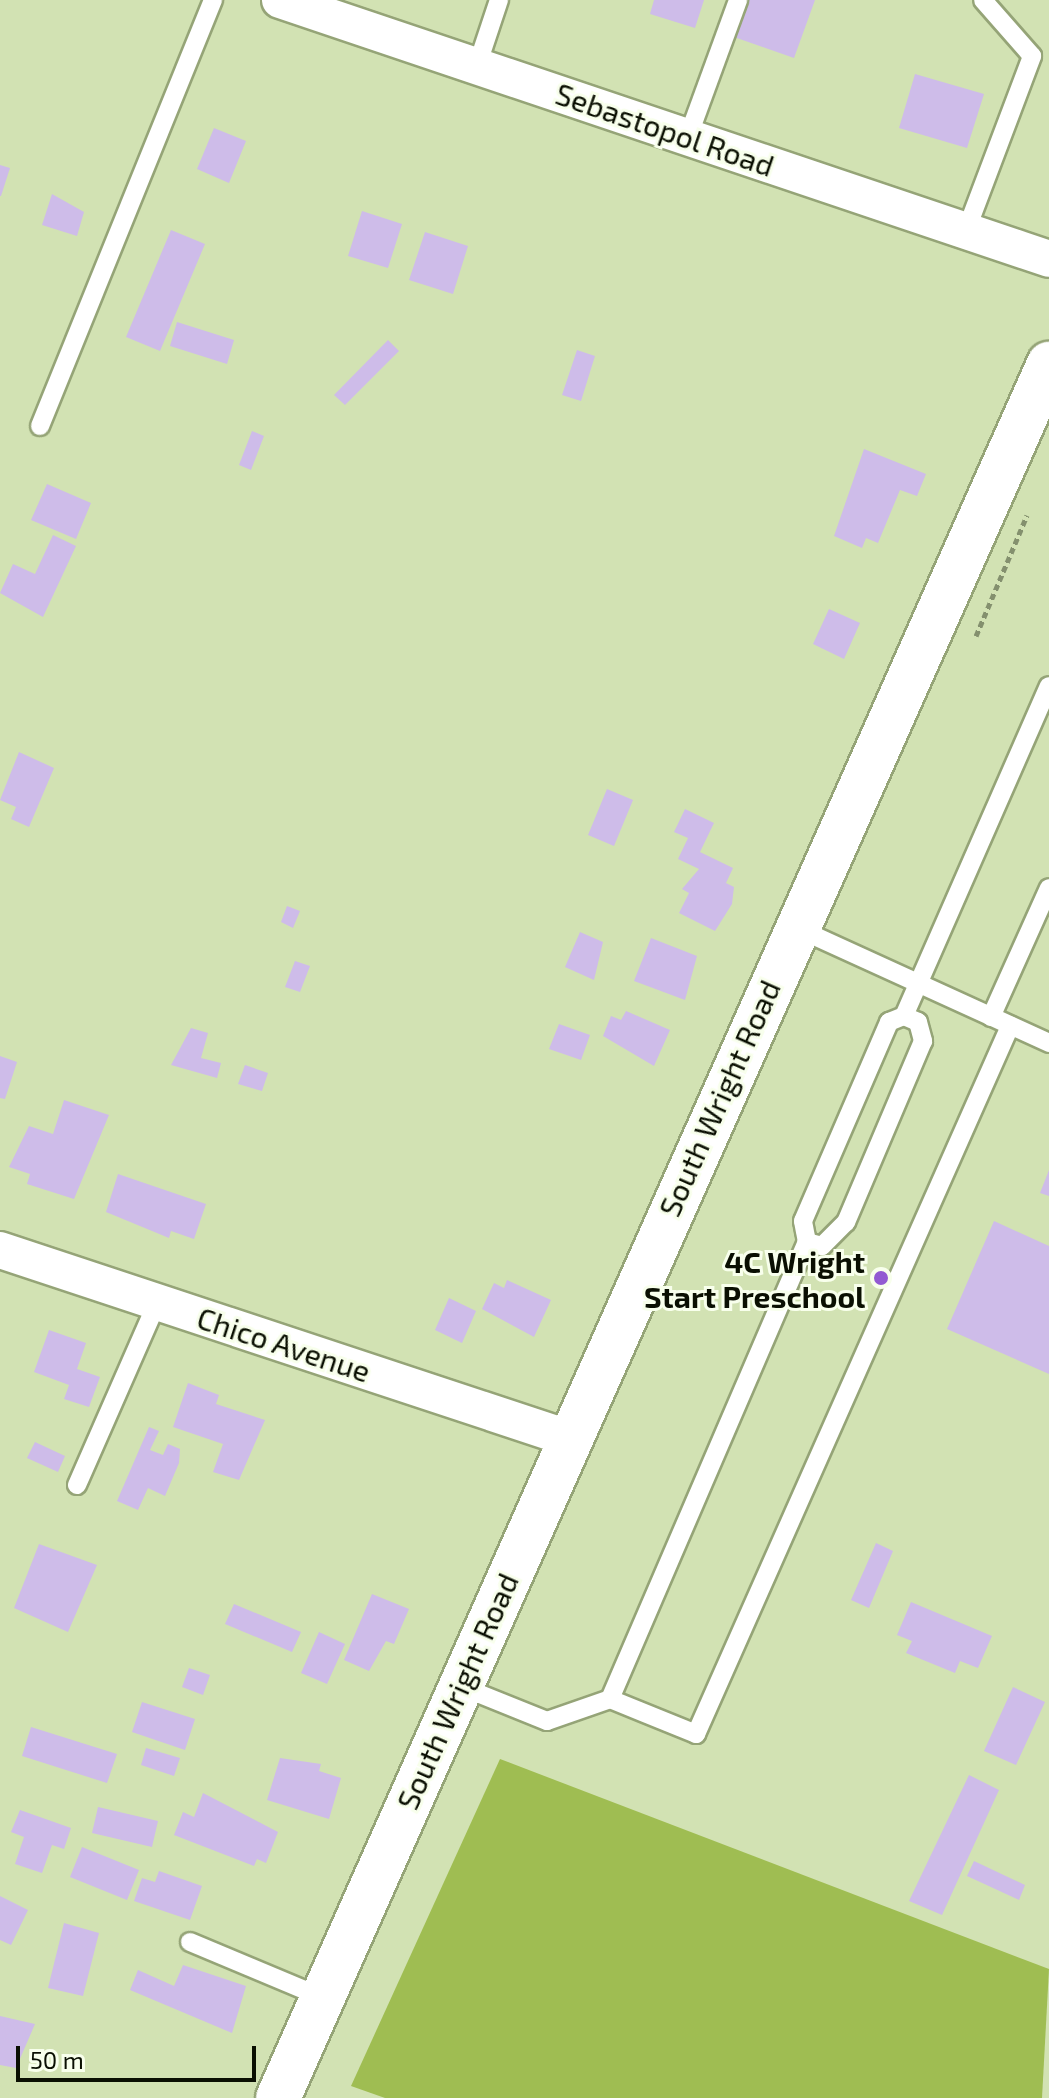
<!DOCTYPE html>
<html>
<head>
<meta charset="utf-8">
<style>
  body { margin:0 }
  #map { position:relative; width:1049px; height:2098px; overflow:hidden; background:#d2e2b3; font-family:"Exo 2",sans-serif }
  div>[style] { position:absolute }
  [style*='--x'] { left:calc(var(--x)*1px); top:calc(var(--y)*1px); width:calc(var(--w)*1px); rotate:calc(var(--a)*1deg) }
  .green>* { inset:0; background:#9fbd52 }
  .building>* { inset:0; background:#cebce9 }
  .path>* { height:5px; margin-top:-2.5px; transform-origin:0; background:repeating-linear-gradient(90deg,#84906e 0 6px,transparent 0 10px) }
  .roads { filter:drop-shadow(2px 0 #95a477) drop-shadow(-2px 0 #95a477) drop-shadow(0 2px #95a477) drop-shadow(0 -2px #95a477) }
  .service>* { height:18px; margin:-9px; padding:0 9px; transform-origin:9px; border-radius:9px; background:#fff }
  .minor>* { height:36px; margin:-18px; padding:0 18px; transform-origin:18px; border-radius:18px; background:#fff }
  .secondary>* { height:44px; margin:-22px; padding:0 22px; transform-origin:22px; border-radius:22px; background:#fff }
  .dots>* { width:22px; height:22px; translate:-50% -50%; box-sizing:border-box; border:4px solid #f8ffec; border-radius:50% }
  span { translate:-50% -50%; white-space:nowrap; text-align:center; line-height:1.15; -webkit-text-stroke:6px #f8ffec; paint-order:stroke }
  .street-label { font-size:30px; color:#0a0f02 }
  .poi-label { font-size:30px; color:#0a0f02; font-weight:700 }
  .right { translate:-100% -50%; text-align:right }
  .scale { position:absolute; left:16px; top:2046px; width:240px; height:36px; box-sizing:border-box; border:4px solid #0a0f02; border-top:0; padding-left:10px; font-size:24px; line-height:28px; white-space:nowrap; color:#0a0f02; -webkit-text-stroke:6px #f8ffec; paint-order:stroke }
</style>
</head>
<body>
<div id="map">
  <div class="green">
    <i style="clip-path:polygon(500px 1759px,1049px 1969px,1042px 2098px,385px 2098px,351px 2086px)"></i>
  </div>
  <div class="building">
    <i style="clip-path:polygon(654px 0,704px 0,695px 28px,650px 14px)"></i>
    <i style="clip-path:polygon(746px 0,815px 0,794px 58px,734px 37px)"></i>
    <i style="clip-path:polygon(915px 74px,984px 94px,967px 148px,899px 128px)"></i>
    <i style="clip-path:polygon(214px 128px,246px 141px,229px 183px,197px 169px)"></i>
    <i style="clip-path:polygon(0 165px,10px 168px,1px 196px,0 196px)"></i>
    <i style="clip-path:polygon(52px 194px,84px 212px,77px 236px,42px 225px)"></i>
    <i style="clip-path:polygon(362px 211px,402px 224px,388px 268px,348px 256px)"></i>
    <i style="clip-path:polygon(171px 230px,205px 244px,160px 351px,126px 337px)"></i>
    <i style="clip-path:polygon(425px 232px,468px 246px,453px 294px,409px 280px)"></i>
    <i style="clip-path:polygon(177px 322px,234px 340px,227px 364px,170px 346px)"></i>
    <i style="clip-path:polygon(388px 340px,399px 351px,345px 405px,334px 395px)"></i>
    <i style="clip-path:polygon(577px 350px,595px 356px,581px 401px,562px 395px)"></i>
    <i style="clip-path:polygon(252px 431px,264px 436px,251px 470px,239px 465px)"></i>
    <i style="clip-path:polygon(864px 449px,926px 474px,917px 496px,900px 490px,878px 543px,866px 538px,862px 548px,834px 536px)"></i>
    <i style="clip-path:polygon(47px 484px,91px 503px,76px 539px,31px 520px)"></i>
    <i style="clip-path:polygon(53px 535px,76px 546px,43px 617px,0 593px,13px 564px,35px 574px)"></i>
    <i style="clip-path:polygon(829px 609px,860px 623px,844px 659px,813px 644px)"></i>
    <i style="clip-path:polygon(19px 752px,54px 768px,29px 827px,11px 819px,16px 807px,0 800px)"></i>
    <i style="clip-path:polygon(607px 789px,633px 800px,614px 846px,588px 835px)"></i>
    <i style="clip-path:polygon(685px 809px,714px 823px,700px 852px,733px 868px,726px 883px,734px 887px,732px 904px,715px 931px,679px 913px,689px 893px,682px 889px,699px 869px,678px 859px,688px 838px,674px 832px)"></i>
    <i style="clip-path:polygon(287px 906px,300px 911px,293px 928px,281px 922px)"></i>
    <i style="clip-path:polygon(580px 932px,603px 942px,594px 980px,565px 967px)"></i>
    <i style="clip-path:polygon(651px 938px,697px 956px,685px 1000px,634px 981px)"></i>
    <i style="clip-path:polygon(295px 961px,310px 966px,300px 992px,285px 987px)"></i>
    <i style="clip-path:polygon(626px 1011px,670px 1030px,654px 1066px,603px 1036px,611px 1016px,621px 1020px)"></i>
    <i style="clip-path:polygon(559px 1024px,590px 1035px,581px 1060px,549px 1049px)"></i>
    <i style="clip-path:polygon(191px 1028px,208px 1033px,201px 1058px,221px 1063px,217px 1078px,171px 1065px)"></i>
    <i style="clip-path:polygon(0 1056px,17px 1062px,5px 1099px,0 1098px)"></i>
    <i style="clip-path:polygon(245px 1065px,268px 1073px,262px 1091px,238px 1084px)"></i>
    <i style="clip-path:polygon(64px 1100px,109px 1115px,74px 1199px,27px 1184px,30px 1174px,9px 1167px,29px 1126px,53px 1134px)"></i>
    <i style="clip-path:polygon(1049px 1170px,1049px 1196px,1040px 1193px)"></i>
    <i style="clip-path:polygon(118px 1174px,206px 1204px,194px 1239px,171px 1231px,169px 1238px,106px 1212px)"></i>
    <i style="clip-path:polygon(994px 1221px,1049px 1246px,1049px 1374px,947px 1329px)"></i>
    <i style="clip-path:polygon(507px 1280px,551px 1300px,534px 1337px,482px 1309px,494px 1283px,504px 1288px)"></i>
    <i style="clip-path:polygon(449px 1298px,476px 1311px,462px 1343px,435px 1330px)"></i>
    <i style="clip-path:polygon(49px 1330px,86px 1343px,77px 1369px,100px 1377px,89px 1407px,64px 1399px,69px 1385px,34px 1372px)"></i>
    <i style="clip-path:polygon(188px 1383px,219px 1395px,216px 1404px,265px 1420px,239px 1480px,213px 1472px,223px 1444px,173px 1427px)"></i>
    <i style="clip-path:polygon(149px 1427px,159px 1431px,150px 1450px,163px 1455px,168px 1444px,180px 1449px,179px 1463px,165px 1496px,148px 1488px,138px 1510px,117px 1501px)"></i>
    <i style="clip-path:polygon(35px 1442px,65px 1456px,58px 1472px,27px 1458px)"></i>
    <i style="clip-path:polygon(876px 1543px,893px 1551px,869px 1608px,851px 1600px)"></i>
    <i style="clip-path:polygon(39px 1544px,97px 1565px,68px 1632px,14px 1608px)"></i>
    <i style="clip-path:polygon(372px 1594px,409px 1609px,394px 1644px,386px 1641px,369px 1671px,344px 1660px)"></i>
    <i style="clip-path:polygon(911px 1602px,992px 1636px,978px 1668px,960px 1661px,955px 1673px,906px 1653px,912px 1641px,897px 1635px)"></i>
    <i style="clip-path:polygon(234px 1604px,301px 1632px,292px 1652px,225px 1624px)"></i>
    <i style="clip-path:polygon(319px 1632px,345px 1644px,327px 1684px,301px 1673px)"></i>
    <i style="clip-path:polygon(189px 1668px,210px 1675px,203px 1695px,182px 1687px)"></i>
    <i style="clip-path:polygon(1013px 1687px,1045px 1702px,1016px 1765px,984px 1751px)"></i>
    <i style="clip-path:polygon(142px 1702px,195px 1719px,185px 1750px,132px 1732px)"></i>
    <i style="clip-path:polygon(31px 1727px,117px 1754px,107px 1783px,22px 1756px)"></i>
    <i style="clip-path:polygon(146px 1748px,180px 1758px,174px 1776px,141px 1765px)"></i>
    <i style="clip-path:polygon(280px 1758px,321px 1764px,319px 1771px,341px 1778px,329px 1819px,267px 1800px)"></i>
    <i style="clip-path:polygon(969px 1775px,999px 1790px,942px 1915px,909px 1901px)"></i>
    <i style="clip-path:polygon(203px 1793px,278px 1832px,266px 1863px,257px 1859px,254px 1866px,174px 1835px,183px 1812px,194px 1817px)"></i>
    <i style="clip-path:polygon(98px 1807px,158px 1821px,152px 1847px,92px 1833px)"></i>
    <i style="clip-path:polygon(20px 1810px,71px 1828px,64px 1849px,52px 1845px,42px 1873px,15px 1864px,24px 1837px,11px 1832px)"></i>
    <i style="clip-path:polygon(82px 1847px,139px 1870px,127px 1900px,70px 1877px)"></i>
    <i style="clip-path:polygon(974px 1861px,1025px 1885px,1019px 1900px,967px 1876px)"></i>
    <i style="clip-path:polygon(159px 1871px,202px 1886px,190px 1920px,134px 1901px,142px 1878px,155px 1882px)"></i>
    <i style="clip-path:polygon(0 1896px,28px 1910px,11px 1945px,0 1940px)"></i>
    <i style="clip-path:polygon(64px 1923px,99px 1933px,83px 1996px,48px 1988px)"></i>
    <i style="clip-path:polygon(183px 1965px,246px 1986px,232px 2033px,130px 1990px,138px 1970px,174px 1986px)"></i>
    <i style="clip-path:polygon(0 2016px,35px 2024px,16px 2068px,0 2065px)"></i>
  </div>
  <div class="path">
    <i style="--x:976;--y:636;--w:131;--a:-67.1"></i>
  </div>
  <div class="roads">
    <div class="service">
      <i style="--x:477;--y:66;--w:70;--a:-71.6"></i>
      <i style="--x:688;--y:137;--w:146;--a:-69.9"></i>
      <i style="--x:966;--y:231;--w:187;--a:-69.3"></i>
      <i style="--x:1032;--y:56;--w:74;--a:-131.2"></i>
      <i style="--x:40;--y:426;--w:460;--a:-67.9"></i>
      <i style="--x:797;--y:928;--w:277;--a:24.5"></i>
      <i style="--x:904;--y:1016;--w:360;--a:-66.3"></i>
      <i style="--x:991;--y:1017;--w:141;--a:-65.8"></i>
      <i style="--x:77;--y:1485;--w:199;--a:-66.3"></i>
      <i style="--x:460;--y:1686;--w:94;--a:21.9"></i>
      <i style="--x:547;--y:1721;--w:67;--a:-19.2"></i>
      <i style="--x:610;--y:1699;--w:498;--a:-66.7"></i>
      <i style="--x:807;--y:1242;--w:21;--a:-101"></i>
      <i style="--x:803;--y:1221;--w:217;--a:-66.6"></i>
      <i style="--x:889;--y:1022;--w:16;--a:-22"></i>
      <i style="--x:904;--y:1016;--w:15;--a:23"></i>
      <i style="--x:918;--y:1022;--w:20;--a:75"></i>
      <i style="--x:923;--y:1041;--w:197;--a:113"></i>
      <i style="--x:846;--y:1222;--w:34;--a:135"></i>
      <i style="--x:822;--y:1246;--w:16;--a:-165"></i>
      <i style="--x:610;--y:1699;--w:93;--a:22.1"></i>
      <i style="--x:696;--y:1734;--w:775;--a:-66.08"></i>
      <i style="--x:190;--y:1942;--w:145;--a:22.7"></i>
    </div>
    <div class="minor">
      <i style="--x:280;--y:0;--w:811;--a:18.61"></i>
      <i style="--x:0;--y:1250;--w:598;--a:18.31"></i>
    </div>
    <div class="secondary">
      <i style="--x:278;--y:2098;--w:1898;--a:-66.03"></i>
    </div>
  </div>
  <div class="dots">
    <i style="left:881px;top:1278px;background:#925ad2"></i>
  </div>
  <div class="street-label">
    <span style="left:665px;top:129px;rotate:19deg">Sebastopol Road</span>
    <span style="left:719px;top:1098px;rotate:-66deg">South Wright Road</span>
    <span style="left:284px;top:1344px;rotate:18deg">Chico Avenue</span>
    <span style="left:457px;top:1691px;rotate:-66deg">South Wright Road</span>
  </div>
  <div class="poi-label">
    <span class="right" style="left:865px;top:1278px">4C Wright<br>Start Preschool</span>
  </div>
  <div class="scale">50 m</div>
</div>
</body>
</html>
